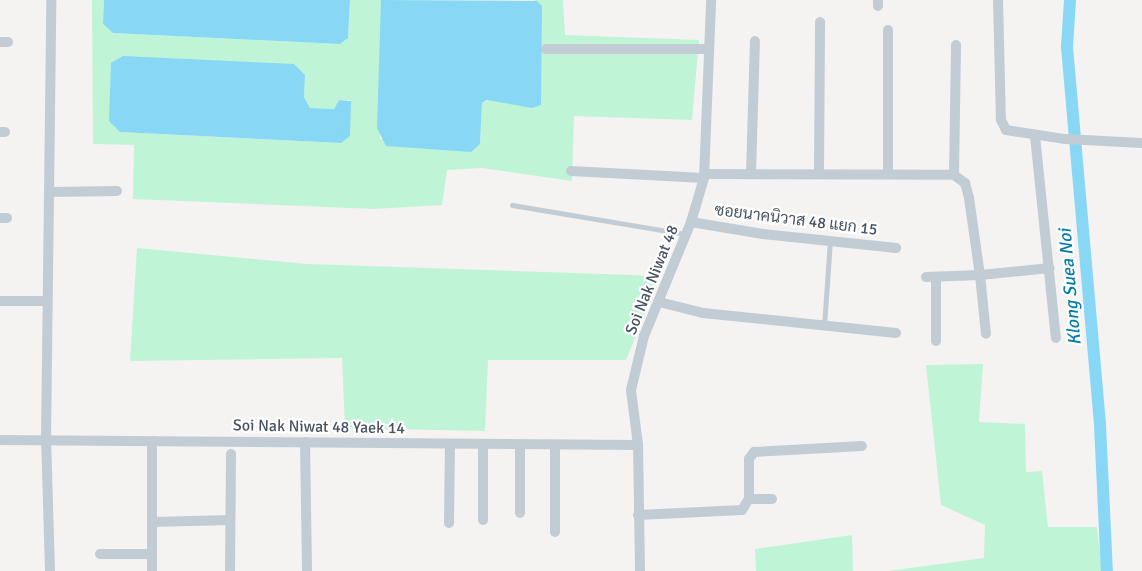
<!DOCTYPE html>
<html>
<head>
<meta charset="utf-8">
<style>
  body { margin:0 }
  #map { position:relative; width:1142px; height:571px; overflow:hidden; background:#f5f3f2; font-family:Signika,Sarabun,sans-serif }
  div>[style] { position:absolute }
  [style*='--x'] { left:calc(var(--x)*1px); top:calc(var(--y)*1px); width:calc(var(--w)*1px); rotate:calc(var(--a)*1deg) }
  .green>* { inset:0; background:#bff4d7 }
  .water>* { inset:0; background:#88d7f5 }
  .canal>* { height:12px; margin:-6px; padding:0 6px; transform-origin:6px; border-radius:6px; background:#88d7f5 }
  .lane>* { height:5px; margin:-2.5px; padding:0 2.5px; transform-origin:2.5px; border-radius:2.5px; background:#c2ccd5 }
  .street>* { height:10px; margin:-5px; padding:0 5px; transform-origin:5px; border-radius:5px; background:#c2ccd5 }
  span { translate:-50% -50%; white-space:nowrap; text-align:center; line-height:1.15; -webkit-text-stroke:4.5px #fff; paint-order:stroke }
  .street-label { font-size:16px; color:#485462 }
  .water-label { font-size:18px; color:#027dac; font-style:italic }
</style>
</head>
<body>
<div id="map">
  <div class="green">
    <i style="clip-path:polygon(evenodd,92px 0,104px 0,103px 24px,113px 33px,340px 44px,348px 38px,350px 0,381px 0,380px 139px,480px 144px,482px 103px,492px 99px,535px 0,563px 0,565px 35px,699px 40px,692px 120px,574px 116px,572px 181px,482px 168px,447px 170px,442px 205px,374px 209px,133px 199px,134px 145px,93px 144px,92px 0,305px 75px,304px 97px,310px 108px,334px 109px,339px 100px,350px 100px,341px 143px,120px 132px,305px 75px)"></i>
    <i style="clip-path:polygon(137px 248px,308px 264px,661px 276px,626px 360px,488px 360px,485px 431px,345px 428px,342px 358px,130px 361px)"></i>
    <i style="clip-path:polygon(983px 364px,979px 422px,1025px 424px,1026px 472px,1042px 471px,1048px 527px,1097px 527px,1102px 571px,888px 571px,984px 558px,985px 525px,941px 505px,926px 365px)"></i>
    <i style="clip-path:polygon(852px 535px,853px 571px,756px 571px,755px 549px)"></i>
  </div>
  <div class="water">
    <i style="clip-path:polygon(104px 0,350px 0,348px 38px,340px 44px,113px 33px,103px 24px)"></i>
    <i style="clip-path:polygon(381px 0,537px 1px,542px 6px,541px 105px,532px 108px,487px 100px,482px 103px,480px 144px,471px 152px,386px 146px,377px 128px)"></i>
    <i style="clip-path:polygon(123px 56px,294px 64px,305px 75px,304px 97px,310px 108px,334px 109px,339px 100px,351px 101px,350px 136px,341px 143px,120px 132px,109px 121px,111px 63px)"></i>
  </div>
  <div class="canal">
    <i style="--x:1070;--y:0;--w:47;--a:93.7"></i>
    <i style="--x:1067;--y:47;--w:379;--a:85"></i>
    <i style="--x:1100;--y:425;--w:146;--a:87.3"></i>
  </div>
  <div class="lane">
    <i style="--x:512;--y:205;--w:175;--a:9.5"></i>
    <i style="--x:824;--y:326;--w:85;--a:-86"></i>
  </div>
  <div class="street">
    <i style="--x:998;--y:0;--w:120;--a:88.6"></i>
    <i style="--x:1001;--y:120;--w:11;--a:63"></i>
    <i style="--x:1006;--y:130;--w:60;--a:8.7"></i>
    <i style="--x:1065;--y:139;--w:77;--a:3"></i>
    <i style="--x:878;--y:6;--w:6;--a:-90"></i>
    <i style="--x:888;--y:30;--w:143;--a:90"></i>
    <i style="--x:0;--y:42;--w:8;--a:0"></i>
    <i style="--x:546;--y:49;--w:161;--a:0"></i>
    <i style="--x:0;--y:132;--w:5;--a:0"></i>
    <i style="--x:1035;--y:136;--w:203;--a:84.1"></i>
    <i style="--x:571;--y:171;--w:133;--a:3"></i>
    <i style="--x:819;--y:173;--w:151;--a:-89.6"></i>
    <i style="--x:704;--y:174;--w:250;--a:0.2"></i>
    <i style="--x:954;--y:175;--w:14;--a:36"></i>
    <i style="--x:965;--y:183;--w:16;--a:75"></i>
    <i style="--x:969;--y:198;--w:78;--a:81.9"></i>
    <i style="--x:980;--y:275;--w:70;--a:-5.7"></i>
    <i style="--x:751;--y:174;--w:133;--a:-88.3"></i>
    <i style="--x:954;--y:175;--w:130;--a:-89.1"></i>
    <i style="--x:49;--y:192;--w:68;--a:-0.8"></i>
    <i style="--x:0;--y:218;--w:7;--a:0"></i>
    <i style="--x:691;--y:222;--w:73;--a:9.5"></i>
    <i style="--x:763;--y:234;--w:134;--a:6"></i>
    <i style="--x:926;--y:277;--w:54;--a:-2.1"></i>
    <i style="--x:980;--y:275;--w:59;--a:84.2"></i>
    <i style="--x:0;--y:301;--w:47;--a:0"></i>
    <i style="--x:659;--y:302;--w:45;--a:14"></i>
    <i style="--x:703;--y:313;--w:194;--a:5.9"></i>
    <i style="--x:936;--y:341;--w:64;--a:-90"></i>
    <i style="--x:0;--y:440;--w:638;--a:0.45"></i>
    <i style="--x:305;--y:442;--w:129;--a:89.1"></i>
    <i style="--x:555;--y:445;--w:87;--a:90"></i>
    <i style="--x:749;--y:499;--w:23;--a:0"></i>
    <i style="--x:520;--y:513;--w:68;--a:-90"></i>
    <i style="--x:638;--y:515;--w:104;--a:-2.8"></i>
    <i style="--x:742;--y:510;--w:13;--a:-58"></i>
    <i style="--x:749;--y:499;--w:40;--a:-90"></i>
    <i style="--x:749;--y:459;--w:9;--a:-54"></i>
    <i style="--x:754;--y:452;--w:108;--a:-3.2"></i>
    <i style="--x:483;--y:520;--w:76;--a:-90"></i>
    <i style="--x:152;--y:522;--w:78;--a:-1.5"></i>
    <i style="--x:449;--y:523;--w:79;--a:-89.3"></i>
    <i style="--x:100;--y:554;--w:52;--a:0"></i>
    <i style="--x:50;--y:571;--w:131;--a:-91.7"></i>
    <i style="--x:46;--y:440;--w:440;--a:-89.3"></i>
    <i style="--x:152;--y:571;--w:130;--a:-90"></i>
    <i style="--x:230;--y:571;--w:117;--a:-89.5"></i>
    <i style="--x:640;--y:571;--w:126;--a:-90.9"></i>
    <i style="--x:638;--y:445;--w:55;--a:-97.3"></i>
    <i style="--x:631;--y:390;--w:56;--a:-76.5"></i>
    <i style="--x:644;--y:336;--w:123;--a:-67.6"></i>
    <i style="--x:691;--y:222;--w:46;--a:-73.5"></i>
    <i style="--x:704;--y:178;--w:178;--a:-87.7"></i>
  </div>
  <div class="street-label">
    <span style="left:796px;top:220px;rotate:7deg">ซอยนาคนิวาส 48 แยก 15</span>
    <span style="left:652px;top:280px;rotate:-68deg">Soi Nak Niwat 48</span>
    <span style="left:319px;top:427px;rotate:1deg">Soi Nak Niwat 48 Yaek 14</span>
  </div>
  <div class="water-label">
    <span style="left:1070px;top:287px;rotate:-95deg">Klong Suea Noi</span>
  </div>
</div>
</body>
</html>
